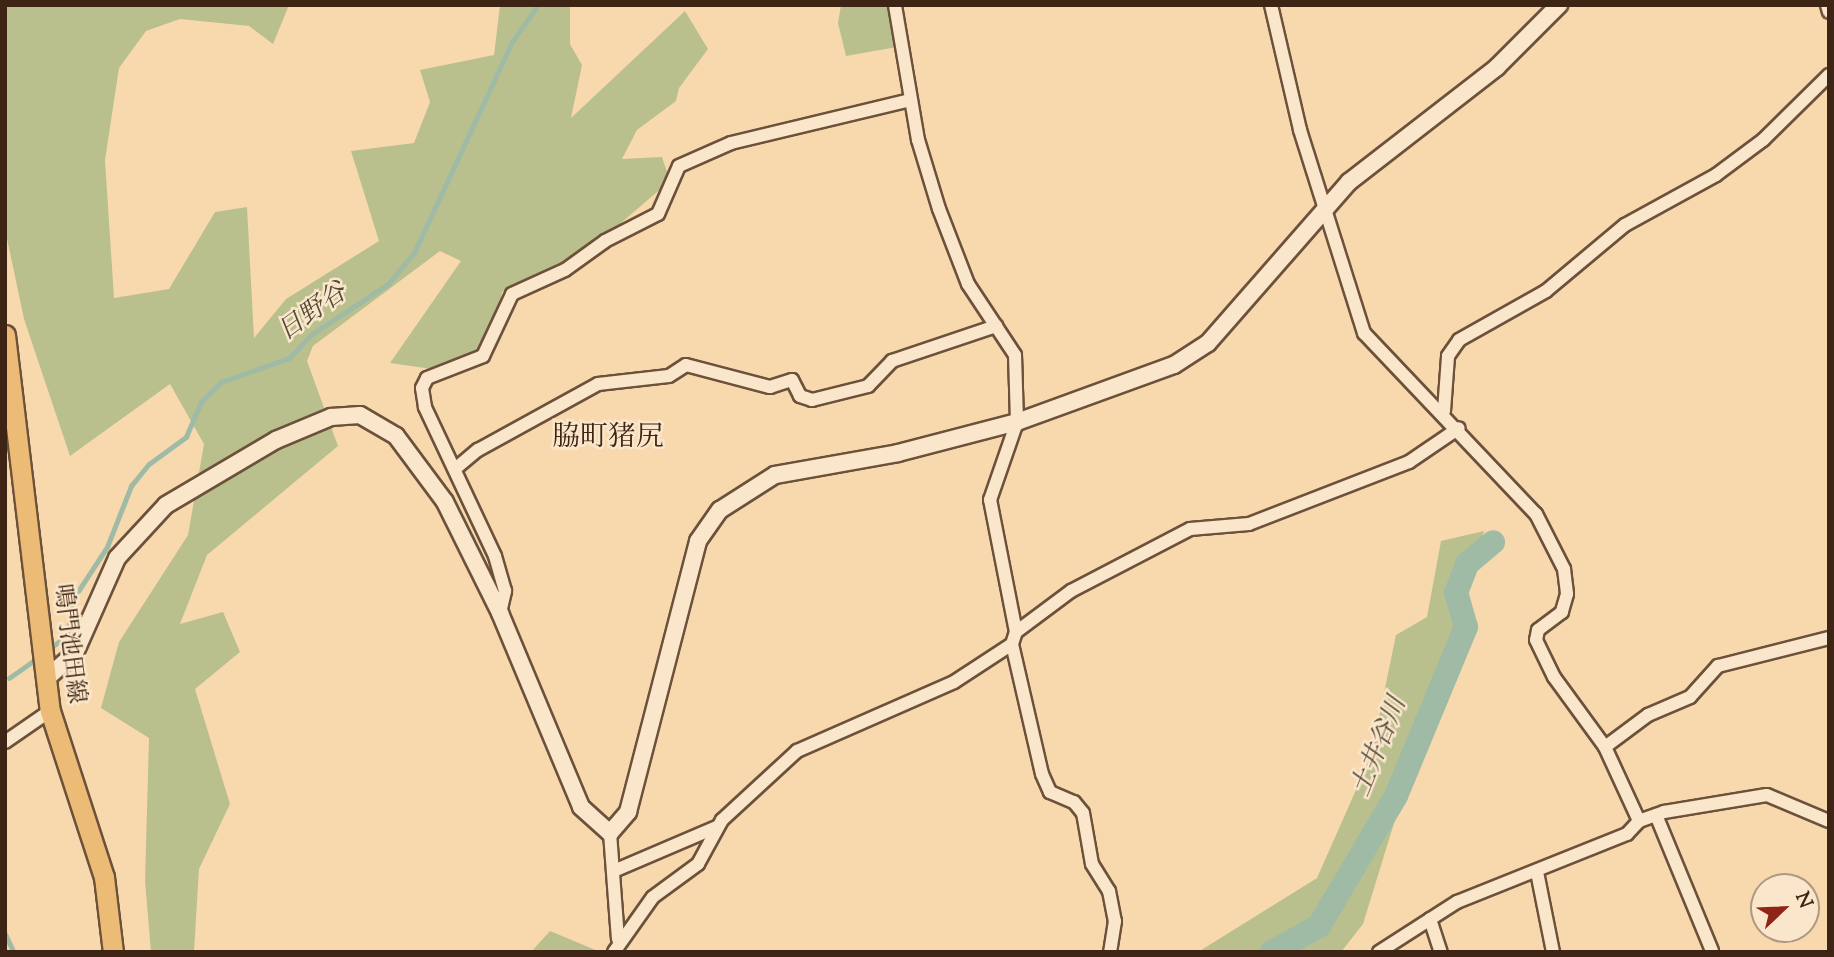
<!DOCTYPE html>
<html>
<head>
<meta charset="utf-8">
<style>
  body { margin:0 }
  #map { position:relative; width:1834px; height:957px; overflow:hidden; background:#f8d9ae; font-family:"Sorts Mill Goudy","Noto Serif JP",serif }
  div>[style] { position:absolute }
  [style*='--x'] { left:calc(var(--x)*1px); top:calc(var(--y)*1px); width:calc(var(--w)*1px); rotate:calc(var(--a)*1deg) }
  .green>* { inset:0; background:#b9c08e }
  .stream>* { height:4.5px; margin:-2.25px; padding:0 2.25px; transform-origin:2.25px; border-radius:2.25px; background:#9fbba6 }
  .river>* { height:24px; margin:-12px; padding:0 12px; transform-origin:12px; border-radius:12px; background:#9fbba6 }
  .roads { filter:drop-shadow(2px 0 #6c513b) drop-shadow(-2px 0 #6c513b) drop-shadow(0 2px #6c513b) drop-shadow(0 -2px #6c513b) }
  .minor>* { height:12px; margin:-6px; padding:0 6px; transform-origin:6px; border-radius:6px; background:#fae6ca }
  .tertiary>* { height:16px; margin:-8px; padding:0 8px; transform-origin:8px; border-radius:8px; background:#fae6ca }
  .primary>* { height:19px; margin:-9.5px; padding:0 9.5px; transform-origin:9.5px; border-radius:9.5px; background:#ecbc77 }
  span { translate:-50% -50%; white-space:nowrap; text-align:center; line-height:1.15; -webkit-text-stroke:5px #fae6ca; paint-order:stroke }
  .street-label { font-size:24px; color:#3e2415 }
  .water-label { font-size:26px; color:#564a39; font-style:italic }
  .quarter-label { font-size:28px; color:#3e2415 }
  .frame { position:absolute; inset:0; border:7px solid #3e2415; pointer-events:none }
  .north { position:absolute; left:1750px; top:873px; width:70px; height:70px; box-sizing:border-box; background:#fae6ca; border:2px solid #af9882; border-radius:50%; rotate:67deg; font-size:19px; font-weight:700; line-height:28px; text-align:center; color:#3e2415 }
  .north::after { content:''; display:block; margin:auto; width:24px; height:32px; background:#8f2418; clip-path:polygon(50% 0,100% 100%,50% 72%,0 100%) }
</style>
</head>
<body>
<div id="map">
  <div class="green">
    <i style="clip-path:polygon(5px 5px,289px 5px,273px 44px,249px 26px,180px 19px,146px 31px,119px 68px,105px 160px,114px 298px,169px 289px,215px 212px,247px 207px,254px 338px,286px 299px,379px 241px,351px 151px,414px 143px,430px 102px,420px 70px,494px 55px,500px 5px,570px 5px,570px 44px,582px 65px,571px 118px,685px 11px,708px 49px,679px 88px,676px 101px,637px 130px,622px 159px,662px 157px,670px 181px,594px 246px,502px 292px,493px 343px,439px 370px,390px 363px,461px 261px,440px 251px,313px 346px,307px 361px,338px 446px,207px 555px,180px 624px,223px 612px,240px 652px,195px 689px,230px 804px,199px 869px,194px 952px,151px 952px,145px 881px,149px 738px,101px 708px,119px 642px,188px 535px,204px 444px,170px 384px,70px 456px,24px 319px,5px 229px)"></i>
    <i style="clip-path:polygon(841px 5px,890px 5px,897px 47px,846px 56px,838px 23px)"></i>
    <i style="clip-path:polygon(1484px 531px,1363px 924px,1341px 952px,1198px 952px,1317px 878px,1371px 756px,1396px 635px,1427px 617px,1441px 541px)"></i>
    <i style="clip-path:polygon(550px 931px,598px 951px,598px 952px,531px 952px)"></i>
  </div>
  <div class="stream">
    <i style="--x:54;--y:645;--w:14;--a:-34"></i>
    <i style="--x:66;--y:637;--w:42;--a:-77.6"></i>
    <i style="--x:75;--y:596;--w:59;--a:-56.9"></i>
    <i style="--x:107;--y:547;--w:66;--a:-68.5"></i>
    <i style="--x:131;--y:486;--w:28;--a:-51"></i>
    <i style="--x:149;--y:464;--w:46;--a:-36.1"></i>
    <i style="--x:186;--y:437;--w:38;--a:-67"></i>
    <i style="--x:201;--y:402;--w:28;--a:-45"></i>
    <i style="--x:221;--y:382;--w:72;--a:-19.4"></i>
    <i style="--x:289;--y:358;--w:32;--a:-46"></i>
    <i style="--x:311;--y:335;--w:92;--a:-33.5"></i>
    <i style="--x:388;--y:284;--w:40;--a:-50"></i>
    <i style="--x:414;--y:253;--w:233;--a:-65.1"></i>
    <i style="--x:512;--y:42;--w:45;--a:-54.9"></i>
    <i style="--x:9;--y:678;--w:29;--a:-35"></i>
    <i style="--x:5;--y:933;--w:21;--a:65"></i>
  </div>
  <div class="river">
    <i style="--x:1272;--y:952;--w:54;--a:-29"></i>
    <i style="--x:1319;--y:926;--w:151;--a:-59.4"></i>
    <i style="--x:1396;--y:796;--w:183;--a:-67.5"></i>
    <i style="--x:1466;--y:627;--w:35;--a:-106"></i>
    <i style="--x:1456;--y:593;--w:31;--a:-69"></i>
    <i style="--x:1467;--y:564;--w:34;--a:-40"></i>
  </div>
  <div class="roads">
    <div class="minor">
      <i style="--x:1271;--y:5;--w:128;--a:76.9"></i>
      <i style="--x:1300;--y:130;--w:213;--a:72.5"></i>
      <i style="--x:1364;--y:333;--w:250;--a:46.5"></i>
      <i style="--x:1536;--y:514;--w:62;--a:63"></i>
      <i style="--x:1564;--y:569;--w:25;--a:83"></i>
      <i style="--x:1567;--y:594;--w:19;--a:106"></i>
      <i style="--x:1562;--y:612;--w:30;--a:143"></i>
      <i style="--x:1538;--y:630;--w:10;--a:101"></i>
      <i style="--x:1536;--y:640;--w:41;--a:64.1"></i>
      <i style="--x:1554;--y:677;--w:87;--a:53.9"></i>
      <i style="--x:1605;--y:747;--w:81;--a:65.3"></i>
      <i style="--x:1827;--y:5;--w:7;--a:74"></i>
      <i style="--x:1444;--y:411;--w:55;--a:-85.8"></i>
      <i style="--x:1448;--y:356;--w:19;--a:-55"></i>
      <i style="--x:1459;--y:340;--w:100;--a:-29.4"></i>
      <i style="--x:1546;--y:291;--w:103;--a:-39.9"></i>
      <i style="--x:1625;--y:225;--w:104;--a:-28.8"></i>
      <i style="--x:1716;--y:175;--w:59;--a:-36.7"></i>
      <i style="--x:1763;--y:140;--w:93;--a:-44.6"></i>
      <i style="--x:455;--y:469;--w:30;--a:-40"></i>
      <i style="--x:478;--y:450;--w:137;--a:-28.8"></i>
      <i style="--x:598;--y:384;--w:71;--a:-6.4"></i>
      <i style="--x:669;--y:376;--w:20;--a:-33"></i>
      <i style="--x:686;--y:365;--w:87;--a:14.7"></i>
      <i style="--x:770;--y:387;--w:23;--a:-18"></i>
      <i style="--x:792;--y:380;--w:18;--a:63"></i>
      <i style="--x:800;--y:396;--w:13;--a:18"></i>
      <i style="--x:812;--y:400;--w:58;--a:-14"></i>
      <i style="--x:868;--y:386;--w:35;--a:-46"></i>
      <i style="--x:892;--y:361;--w:110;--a:-18.6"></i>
      <i style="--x:500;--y:613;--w:23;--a:-77"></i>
      <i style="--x:505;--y:591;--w:36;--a:-106"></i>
      <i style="--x:495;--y:556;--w:165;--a:-115.2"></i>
      <i style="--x:425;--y:407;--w:19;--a:-99"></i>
      <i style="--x:422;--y:388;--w:11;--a:-63"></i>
      <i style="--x:427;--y:378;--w:60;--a:-21.4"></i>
      <i style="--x:483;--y:356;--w:68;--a:-64.9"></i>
      <i style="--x:512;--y:294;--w:58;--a:-24.4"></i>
      <i style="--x:565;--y:270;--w:49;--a:-35.9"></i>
      <i style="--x:605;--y:241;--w:59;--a:-27"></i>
      <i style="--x:658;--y:214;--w:52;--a:-66.4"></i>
      <i style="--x:679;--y:166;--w:57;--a:-23.9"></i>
      <i style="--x:731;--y:143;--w:184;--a:-13.5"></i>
      <i style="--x:1016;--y:632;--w:69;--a:-36.7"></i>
      <i style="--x:1071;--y:591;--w:134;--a:-27.5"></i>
      <i style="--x:1190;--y:529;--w:59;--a:-4.8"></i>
      <i style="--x:1249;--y:524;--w:172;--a:-21.2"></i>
      <i style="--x:1409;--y:462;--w:60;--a:-34.2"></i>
      <i style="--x:1012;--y:644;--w:133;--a:77"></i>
      <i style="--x:1042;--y:774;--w:20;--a:66"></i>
      <i style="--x:1050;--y:792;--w:26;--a:23"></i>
      <i style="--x:1074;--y:802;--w:14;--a:51"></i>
      <i style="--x:1083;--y:813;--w:52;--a:80"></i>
      <i style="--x:1092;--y:864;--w:32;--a:58"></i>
      <i style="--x:1109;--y:891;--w:31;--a:79"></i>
      <i style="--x:1115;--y:921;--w:31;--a:99"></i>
      <i style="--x:5;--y:742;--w:55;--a:-34.6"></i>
      <i style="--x:1605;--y:747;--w:54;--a:-36.7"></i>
      <i style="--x:1648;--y:715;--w:46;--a:-23.2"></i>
      <i style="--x:1690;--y:697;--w:42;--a:-47.9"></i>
      <i style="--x:1718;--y:666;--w:114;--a:-14.2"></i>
      <i style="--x:1656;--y:815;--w:147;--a:67.6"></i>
      <i style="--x:610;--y:833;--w:106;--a:85.7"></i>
      <i style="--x:616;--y:870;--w:110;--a:-23.1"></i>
      <i style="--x:1537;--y:872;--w:82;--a:78.7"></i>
      <i style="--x:1430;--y:919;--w:35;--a:72"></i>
      <i style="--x:614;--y:952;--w:67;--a:-54.7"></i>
      <i style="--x:653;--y:897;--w:56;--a:-36.3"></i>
      <i style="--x:698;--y:864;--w:50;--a:-61.4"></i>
      <i style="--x:722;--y:820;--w:102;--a:-42.6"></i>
      <i style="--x:797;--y:751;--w:171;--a:-23.7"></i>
      <i style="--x:954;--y:682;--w:69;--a:-33.2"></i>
      <i style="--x:1012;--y:644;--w:13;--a:-72"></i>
      <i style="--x:1016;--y:632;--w:135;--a:-101.1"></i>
      <i style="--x:990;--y:500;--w:83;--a:-70.9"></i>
      <i style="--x:1017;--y:422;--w:67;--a:-91.7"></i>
      <i style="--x:1015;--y:355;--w:85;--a:-123.5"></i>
      <i style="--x:968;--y:284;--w:80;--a:-111.1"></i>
      <i style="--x:939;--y:209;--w:72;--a:-106.9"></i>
      <i style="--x:918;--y:140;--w:137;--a:-99.7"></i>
      <i style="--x:1379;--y:952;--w:93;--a:-32.7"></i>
      <i style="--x:1457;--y:902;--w:183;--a:-21.8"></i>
      <i style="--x:1627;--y:834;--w:18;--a:-47"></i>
      <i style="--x:1639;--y:821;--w:27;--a:-20"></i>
      <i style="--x:1664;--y:812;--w:104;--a:-9.4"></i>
      <i style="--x:1767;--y:795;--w:67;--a:22.8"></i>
    </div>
    <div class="tertiary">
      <i style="--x:46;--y:679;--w:39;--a:-42"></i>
      <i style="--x:75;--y:653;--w:104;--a:-66.1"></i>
      <i style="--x:117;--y:558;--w:72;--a:-47.2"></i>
      <i style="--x:166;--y:505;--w:128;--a:-30.6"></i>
      <i style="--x:276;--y:440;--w:60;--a:-22.7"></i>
      <i style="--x:331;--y:417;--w:29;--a:-4"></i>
      <i style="--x:360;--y:415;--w:42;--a:30.3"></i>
      <i style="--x:396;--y:436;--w:82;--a:53.4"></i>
      <i style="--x:445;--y:502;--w:124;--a:63.6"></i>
      <i style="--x:500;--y:613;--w:210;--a:67.3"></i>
      <i style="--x:581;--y:807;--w:39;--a:42"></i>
      <i style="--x:610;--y:833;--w:28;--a:-49"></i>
      <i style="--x:628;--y:812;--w:280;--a:-75.5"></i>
      <i style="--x:698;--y:541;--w:38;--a:-55"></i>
      <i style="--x:720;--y:510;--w:65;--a:-32.5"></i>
      <i style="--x:775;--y:475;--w:125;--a:-10.1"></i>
      <i style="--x:898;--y:453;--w:123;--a:-14.6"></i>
      <i style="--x:1017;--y:422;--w:167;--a:-20"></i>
      <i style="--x:1174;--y:365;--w:40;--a:-32.9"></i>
      <i style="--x:1208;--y:343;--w:214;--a:-48.8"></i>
      <i style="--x:1349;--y:182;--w:187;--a:-37.8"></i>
      <i style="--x:1497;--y:67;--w:88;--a:-45"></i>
    </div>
    <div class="primary">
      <i style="--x:5;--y:335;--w:379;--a:83.2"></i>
      <i style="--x:50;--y:711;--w:175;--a:72"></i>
      <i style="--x:104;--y:877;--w:76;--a:83.2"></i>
    </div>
  </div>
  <div class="street-label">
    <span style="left:68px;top:644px;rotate:83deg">鳴門池田線</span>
  </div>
  <div class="water-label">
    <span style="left:313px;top:313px;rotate:-36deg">日野谷</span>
    <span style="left:1380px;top:747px;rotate:-68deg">土井谷川</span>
  </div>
  <div class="quarter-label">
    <span style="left:608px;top:438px">脇町猪尻</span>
  </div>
  <div class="frame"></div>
  <div class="north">N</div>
</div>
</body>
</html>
